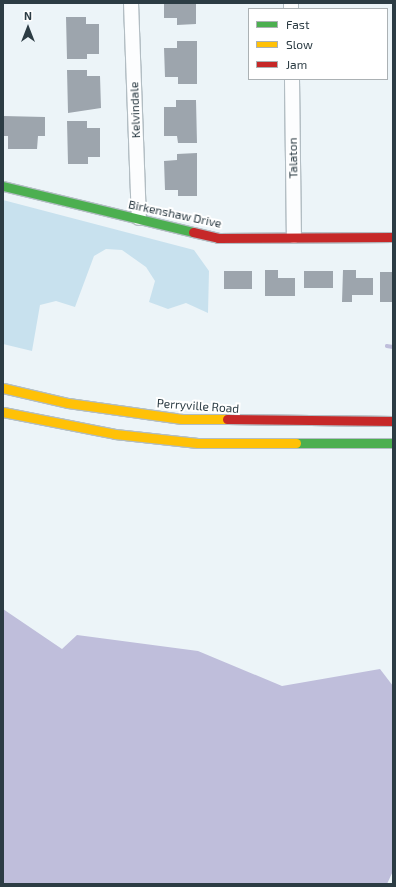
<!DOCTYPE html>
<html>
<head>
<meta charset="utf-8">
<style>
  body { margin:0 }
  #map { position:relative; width:396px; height:887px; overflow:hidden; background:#ecf4f8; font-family:"Exo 2",sans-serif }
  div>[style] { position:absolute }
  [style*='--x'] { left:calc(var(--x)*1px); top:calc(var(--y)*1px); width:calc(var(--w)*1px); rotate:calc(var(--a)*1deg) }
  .green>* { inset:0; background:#c8e1ee }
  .water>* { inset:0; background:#bfbedb }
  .stream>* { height:3.5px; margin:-1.75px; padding:0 1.75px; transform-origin:1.75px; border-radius:1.75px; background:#bfbedb }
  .building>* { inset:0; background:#9da5ad }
  .roads { filter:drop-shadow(1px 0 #b2bdc3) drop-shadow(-1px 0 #b2bdc3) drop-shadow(0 1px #b2bdc3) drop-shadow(0 -1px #b2bdc3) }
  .street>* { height:14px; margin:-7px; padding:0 7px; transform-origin:7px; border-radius:7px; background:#fcfdfe }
  .fast>* { height:9px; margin:-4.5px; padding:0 4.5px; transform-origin:4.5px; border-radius:4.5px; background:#4caf50 }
  .slow>* { height:9px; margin:-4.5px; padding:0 4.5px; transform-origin:4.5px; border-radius:4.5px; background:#ffc107 }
  .jam>* { height:9px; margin:-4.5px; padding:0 4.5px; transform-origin:4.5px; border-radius:4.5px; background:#c62828 }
  span { translate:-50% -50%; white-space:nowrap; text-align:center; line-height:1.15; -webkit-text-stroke:4px #fff; paint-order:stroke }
  .street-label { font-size:12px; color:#2c3c44 }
  .frame { position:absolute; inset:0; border:4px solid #2c3c44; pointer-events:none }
  .legend { position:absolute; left:248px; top:8px; width:140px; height:72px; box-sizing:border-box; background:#fff; border:1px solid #abb1b4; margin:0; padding:5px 7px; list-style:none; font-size:12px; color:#2c3c44 }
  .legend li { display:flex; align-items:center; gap:8px; height:20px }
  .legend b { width:20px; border:1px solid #abb1b4 }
  .north { position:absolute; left:8px; top:8px; width:40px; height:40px; -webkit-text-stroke:3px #fff; paint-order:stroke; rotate:0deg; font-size:11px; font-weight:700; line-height:16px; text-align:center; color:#2c3c44 }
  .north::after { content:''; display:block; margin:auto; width:14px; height:18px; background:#2c3c44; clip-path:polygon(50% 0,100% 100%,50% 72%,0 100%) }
</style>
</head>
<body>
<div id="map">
  <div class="green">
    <i style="clip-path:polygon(3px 200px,194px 250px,209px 271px,208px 313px,186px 303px,168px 309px,149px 302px,155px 281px,146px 267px,122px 250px,106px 249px,94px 256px,75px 307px,56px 301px,40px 305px,32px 351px,3px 344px)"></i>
  </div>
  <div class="water">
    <i style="clip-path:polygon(3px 609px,62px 649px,77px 635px,198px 651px,282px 686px,380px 669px,393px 686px,393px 871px,387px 884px,3px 884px)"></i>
  </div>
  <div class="stream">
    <i style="--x:387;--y:346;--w:6;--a:9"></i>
  </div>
  <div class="building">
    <i style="clip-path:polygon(164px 3px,196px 3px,196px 24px,177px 25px,177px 18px,164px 18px)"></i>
    <i style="clip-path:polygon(66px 17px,86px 17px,86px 24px,99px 24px,99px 54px,87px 54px,87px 59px,67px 59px)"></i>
    <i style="clip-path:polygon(177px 41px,197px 41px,197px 84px,178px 84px,178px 77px,165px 77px,164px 48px,177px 48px)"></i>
    <i style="clip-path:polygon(67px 70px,87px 70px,87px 76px,100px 76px,101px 108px,68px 113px)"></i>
    <i style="clip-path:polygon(176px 100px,196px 100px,197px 143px,178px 143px,177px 136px,164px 136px,164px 107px,176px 107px)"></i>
    <i style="clip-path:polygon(3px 116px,45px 117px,45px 136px,38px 136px,37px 149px,8px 149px,8px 136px,3px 136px)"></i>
    <i style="clip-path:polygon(67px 121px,87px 121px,87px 128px,100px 128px,100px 157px,88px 157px,88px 164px,68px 164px)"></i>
    <i style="clip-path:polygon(197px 153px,197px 196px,178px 196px,178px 190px,165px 190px,164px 161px,177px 160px,177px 154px)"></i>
    <i style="clip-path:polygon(265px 270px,278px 270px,278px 278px,295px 278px,295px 296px,265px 296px)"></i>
    <i style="clip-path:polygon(343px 270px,356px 270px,356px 278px,373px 278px,373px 295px,352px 295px,352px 302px,342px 302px)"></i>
    <i style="clip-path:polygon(224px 271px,252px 271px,252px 289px,224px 289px)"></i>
    <i style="clip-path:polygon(304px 271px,333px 271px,333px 288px,304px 288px)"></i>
    <i style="clip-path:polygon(380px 272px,393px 272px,393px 302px,380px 302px)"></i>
  </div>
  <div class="roads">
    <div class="street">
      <i style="--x:131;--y:3;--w:215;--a:87.9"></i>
      <i style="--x:291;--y:3;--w:6;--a:90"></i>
      <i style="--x:292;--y:79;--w:157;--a:89.3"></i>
    </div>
    <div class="fast">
      <i style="--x:3;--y:186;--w:195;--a:13.6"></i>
      <i style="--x:296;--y:443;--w:97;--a:0"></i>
    </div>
    <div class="slow">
      <i style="--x:3;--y:388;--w:67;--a:13"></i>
      <i style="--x:68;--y:403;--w:115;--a:8"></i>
      <i style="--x:182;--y:419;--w:45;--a:0"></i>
      <i style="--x:3;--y:412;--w:114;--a:11.1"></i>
      <i style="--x:115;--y:434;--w:83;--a:6.2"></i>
      <i style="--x:198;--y:443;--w:98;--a:0"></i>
    </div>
    <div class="jam">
      <i style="--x:193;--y:232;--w:26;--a:13"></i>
      <i style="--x:218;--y:238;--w:175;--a:-0.3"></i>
      <i style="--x:227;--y:419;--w:166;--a:0.7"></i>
    </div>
  </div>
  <div class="street-label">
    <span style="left:135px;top:110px;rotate:-92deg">Kelvindale</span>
    <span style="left:293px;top:158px;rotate:-91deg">Talaton</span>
    <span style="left:175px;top:214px;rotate:12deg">Birkenshaw Drive</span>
    <span style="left:198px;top:406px;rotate:4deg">Perryville Road</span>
  </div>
  <div class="frame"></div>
  <ul class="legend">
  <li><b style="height:5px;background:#4caf50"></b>Fast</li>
  <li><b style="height:5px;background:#ffc107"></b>Slow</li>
  <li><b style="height:5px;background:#c62828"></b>Jam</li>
  </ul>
  <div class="north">N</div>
</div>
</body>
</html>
